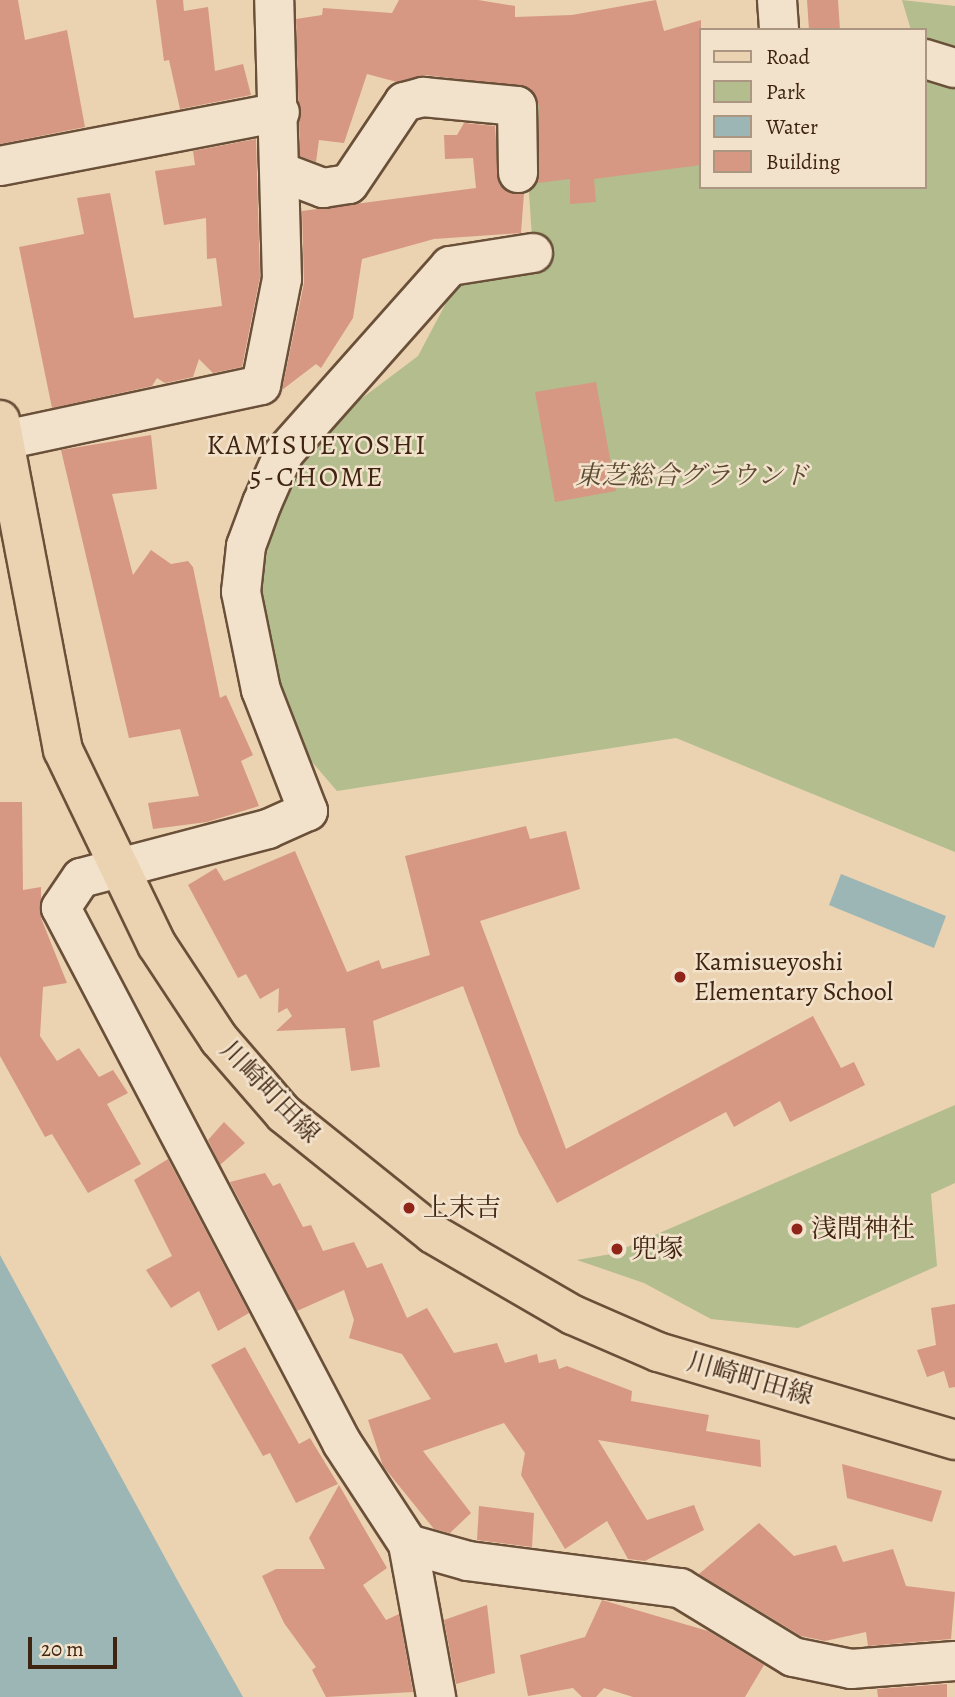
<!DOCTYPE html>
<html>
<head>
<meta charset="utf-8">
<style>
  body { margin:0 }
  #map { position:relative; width:955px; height:1697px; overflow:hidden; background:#ebd2b0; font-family:Alegreya,"Noto Serif JP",serif }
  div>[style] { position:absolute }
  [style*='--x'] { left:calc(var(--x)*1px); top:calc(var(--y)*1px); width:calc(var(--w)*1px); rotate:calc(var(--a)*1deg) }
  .green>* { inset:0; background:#b3bd8e }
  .water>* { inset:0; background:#9bb6b4 }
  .building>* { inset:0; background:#d69883 }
  .roads { filter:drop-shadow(2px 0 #6a5039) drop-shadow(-2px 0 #6a5039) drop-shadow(0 2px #6a5039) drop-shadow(0 -2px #6a5039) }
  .minor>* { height:38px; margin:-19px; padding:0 19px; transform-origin:19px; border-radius:19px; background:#f2e2cc }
  .major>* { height:38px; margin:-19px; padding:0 19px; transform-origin:19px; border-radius:19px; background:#ebd2b0 }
  .dots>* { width:19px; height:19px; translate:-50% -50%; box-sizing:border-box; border:4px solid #f2e2cc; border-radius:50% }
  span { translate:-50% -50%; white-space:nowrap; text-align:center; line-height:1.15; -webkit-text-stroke:5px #f2e2cc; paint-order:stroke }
  .park-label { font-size:26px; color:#5c4a30; font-style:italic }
  .poi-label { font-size:26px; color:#3f2411 }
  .left { translate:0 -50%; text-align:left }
  .street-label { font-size:26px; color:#3f2411 }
  .neighbourhood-label { font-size:28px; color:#3f2411; letter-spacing:2px }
  .legend { position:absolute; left:699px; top:28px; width:228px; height:161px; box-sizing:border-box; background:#f2e2cc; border:2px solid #aa9681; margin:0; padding:9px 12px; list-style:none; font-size:21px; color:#3f2411 }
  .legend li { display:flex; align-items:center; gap:14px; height:35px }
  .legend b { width:35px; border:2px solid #aa9681 }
  .scale { position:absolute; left:28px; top:1637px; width:89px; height:32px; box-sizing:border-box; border:4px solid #3f2411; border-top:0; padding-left:9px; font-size:21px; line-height:24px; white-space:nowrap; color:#3f2411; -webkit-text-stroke:5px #f2e2cc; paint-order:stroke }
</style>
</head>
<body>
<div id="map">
  <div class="green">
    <i style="clip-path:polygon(902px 0,955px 6px,955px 56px,925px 44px,925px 30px,911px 30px)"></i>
    <i style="clip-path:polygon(701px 71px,701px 187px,925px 187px,925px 73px,955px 80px,955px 852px,676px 738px,337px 791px,306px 755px,272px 657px,259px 593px,272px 529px,298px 470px,337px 417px,418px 356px,455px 286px,493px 268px,534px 267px,523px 104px,657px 89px)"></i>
    <i style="clip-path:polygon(955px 1105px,955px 1183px,931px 1194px,937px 1266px,798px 1328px,711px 1319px,644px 1283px,577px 1260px,611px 1254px)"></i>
  </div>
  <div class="water">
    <i style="clip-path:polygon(841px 874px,946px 916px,934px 948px,829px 905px)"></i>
    <i style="clip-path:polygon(0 1255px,180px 1585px,243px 1697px,0 1697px)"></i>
  </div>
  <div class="building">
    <i style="clip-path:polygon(0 0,18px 0,25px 40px,67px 30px,85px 127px,0 144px)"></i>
    <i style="clip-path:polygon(156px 0,183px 0,184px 11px,208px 7px,215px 71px,243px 64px,251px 95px,180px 109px,169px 60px,164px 61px)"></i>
    <i style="clip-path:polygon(399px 0,478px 0,515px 6px,515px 17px,572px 15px,656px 0,664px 31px,701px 20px,701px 165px,594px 179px,596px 202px,570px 204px,570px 179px,537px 183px,539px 106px,530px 88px,425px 75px,397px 82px,367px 74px,344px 143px,319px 140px,316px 162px,300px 156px,296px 19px,322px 15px,323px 8px,392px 13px)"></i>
    <i style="clip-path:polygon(807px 0,838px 0,840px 30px,809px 30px)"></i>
    <i style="clip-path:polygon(464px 123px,495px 126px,499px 184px,524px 193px,521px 233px,434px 239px,362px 259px,353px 318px,321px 368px,316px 364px,282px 390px,304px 283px,302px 211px,476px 188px,473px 158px,445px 159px,444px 135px,457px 135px)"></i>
    <i style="clip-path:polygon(256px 139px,260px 277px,242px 367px,213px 373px,199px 359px,193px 377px,165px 383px,157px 378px,152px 386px,52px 408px,19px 247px,84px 234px,77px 198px,110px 193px,134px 318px,222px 306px,216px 258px,207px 259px,206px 218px,164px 225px,155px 171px,195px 165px,193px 151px)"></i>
    <i style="clip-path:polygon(596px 382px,616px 491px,555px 502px,535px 392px)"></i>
    <i style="clip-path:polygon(151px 435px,157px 489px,112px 494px,133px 575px,151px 550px,171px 564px,188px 561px,193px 567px,220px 698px,226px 695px,253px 755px,241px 761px,259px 806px,207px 822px,153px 829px,148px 803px,199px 796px,180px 729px,129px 738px,61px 450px)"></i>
    <i style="clip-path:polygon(0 802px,22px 802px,23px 890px,41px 887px,41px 918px,67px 983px,43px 987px,40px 1036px,57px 1061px,79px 1048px,99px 1077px,113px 1070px,128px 1093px,107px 1104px,141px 1164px,88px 1193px,52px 1134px,45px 1137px,0 1056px)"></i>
    <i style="clip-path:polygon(526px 826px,530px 839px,566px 831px,580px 889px,480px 921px,566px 1149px,813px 1016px,841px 1068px,854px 1062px,865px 1085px,790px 1122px,780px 1101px,734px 1127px,726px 1112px,557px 1203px,519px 1134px,463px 986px,373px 1021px,380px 1067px,351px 1071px,345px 1028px,276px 1031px,292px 1016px,287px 1008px,278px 1013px,279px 988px,260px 999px,246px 974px,238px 978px,188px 885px,216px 868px,224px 881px,295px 851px,347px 972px,379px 960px,382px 969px,430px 955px,405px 856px)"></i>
    <i style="clip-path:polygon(224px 1122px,245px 1143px,220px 1165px,208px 1140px)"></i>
    <i style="clip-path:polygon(168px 1159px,249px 1313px,218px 1331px,199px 1291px,171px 1308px,146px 1270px,172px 1256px,134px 1180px)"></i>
    <i style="clip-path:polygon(265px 1173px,273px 1186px,280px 1183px,303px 1227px,311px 1225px,323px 1251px,354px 1242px,367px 1268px,382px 1263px,407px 1318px,427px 1308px,454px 1353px,497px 1343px,505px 1363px,537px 1354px,539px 1363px,556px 1359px,559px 1369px,567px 1366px,632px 1391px,631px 1401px,709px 1415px,706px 1431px,760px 1440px,761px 1467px,598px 1440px,647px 1520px,694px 1505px,704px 1530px,645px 1561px,628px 1559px,607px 1521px,565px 1549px,521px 1475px,525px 1453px,504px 1423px,423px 1451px,471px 1513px,450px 1533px,434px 1529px,383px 1466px,368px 1420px,431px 1399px,402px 1354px,349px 1338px,354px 1320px,344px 1290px,297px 1311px,230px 1182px)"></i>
    <i style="clip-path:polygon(955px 1304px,955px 1387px,949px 1388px,944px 1371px,927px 1377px,917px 1350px,936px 1345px,931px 1308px)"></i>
    <i style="clip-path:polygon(245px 1347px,299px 1444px,310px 1438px,338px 1484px,296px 1503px,270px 1453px,263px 1456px,211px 1365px)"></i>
    <i style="clip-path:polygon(842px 1464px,942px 1491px,932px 1522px,847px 1498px)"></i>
    <i style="clip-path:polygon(339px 1485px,387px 1568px,363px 1585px,386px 1620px,399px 1614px,413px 1692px,326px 1697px,312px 1670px,316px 1667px,284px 1623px,262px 1576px,276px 1569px,325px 1569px,309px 1538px)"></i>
    <i style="clip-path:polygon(479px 1506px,534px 1513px,532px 1547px,477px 1540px)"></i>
    <i style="clip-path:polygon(759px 1523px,794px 1556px,836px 1545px,843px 1562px,893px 1549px,906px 1586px,955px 1592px,951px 1639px,868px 1646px,866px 1632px,825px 1641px,801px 1636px,699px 1574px)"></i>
    <i style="clip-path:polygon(602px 1600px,708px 1631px,764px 1665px,745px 1697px,633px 1697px,604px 1688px,596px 1697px,582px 1697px,573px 1688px,528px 1696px,520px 1655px,585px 1637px)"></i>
    <i style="clip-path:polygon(487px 1605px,495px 1673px,456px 1684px,444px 1620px)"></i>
    <i style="clip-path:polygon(947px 1684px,947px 1697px,878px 1697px,877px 1689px)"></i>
  </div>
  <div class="roads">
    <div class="minor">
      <i style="--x:777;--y:0;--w:30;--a:86"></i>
      <i style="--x:925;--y:59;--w:31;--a:17"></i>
      <i style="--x:0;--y:166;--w:285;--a:-10.9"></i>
      <i style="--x:281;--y:172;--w:45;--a:20.9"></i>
      <i style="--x:323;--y:188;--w:26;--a:-9"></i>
      <i style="--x:349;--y:184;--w:99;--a:-56.1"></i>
      <i style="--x:404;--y:102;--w:20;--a:-15"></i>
      <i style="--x:423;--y:97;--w:94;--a:5.5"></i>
      <i style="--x:517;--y:106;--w:67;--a:89.1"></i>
      <i style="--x:533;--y:253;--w:84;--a:171.1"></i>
      <i style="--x:450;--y:266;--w:250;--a:131.6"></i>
      <i style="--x:284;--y:453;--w:55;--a:113.7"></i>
      <i style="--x:262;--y:503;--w:46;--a:110.4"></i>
      <i style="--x:246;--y:546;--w:46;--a:96.2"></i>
      <i style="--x:241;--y:592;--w:100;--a:78.5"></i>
      <i style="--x:261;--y:690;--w:130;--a:68.8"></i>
      <i style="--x:308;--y:811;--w:44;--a:155.8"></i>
      <i style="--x:268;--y:829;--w:193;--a:165.3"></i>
      <i style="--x:81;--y:878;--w:36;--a:124"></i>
      <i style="--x:61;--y:908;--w:604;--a:62.29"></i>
      <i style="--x:342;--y:1443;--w:121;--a:56.8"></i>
      <i style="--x:408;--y:1544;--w:62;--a:15.8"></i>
      <i style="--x:468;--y:1561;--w:214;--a:7.3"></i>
      <i style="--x:680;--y:1588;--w:132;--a:31.4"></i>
      <i style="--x:793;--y:1657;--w:59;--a:11.7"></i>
      <i style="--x:851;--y:1669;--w:104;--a:-4.4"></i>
      <i style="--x:0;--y:441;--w:267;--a:-12.1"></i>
      <i style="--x:261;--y:385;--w:108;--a:-78.8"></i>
      <i style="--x:282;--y:279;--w:279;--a:-91.6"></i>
      <i style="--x:408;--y:1544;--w:156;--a:79.6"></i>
    </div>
    <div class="major">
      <i style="--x:0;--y:420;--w:336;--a:79.2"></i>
      <i style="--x:63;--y:750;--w:216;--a:64.3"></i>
      <i style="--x:157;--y:945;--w:113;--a:56.6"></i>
      <i style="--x:219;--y:1039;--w:99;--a:49.1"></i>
      <i style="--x:284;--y:1114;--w:191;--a:38.8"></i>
      <i style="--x:433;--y:1234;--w:162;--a:30.1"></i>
      <i style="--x:573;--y:1315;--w:93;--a:23.5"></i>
      <i style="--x:658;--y:1352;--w:310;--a:16.5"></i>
    </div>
  </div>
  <div class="dots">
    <i style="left:680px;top:977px;background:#8f2418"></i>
    <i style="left:409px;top:1208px;background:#8f2418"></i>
    <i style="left:797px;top:1229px;background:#8f2418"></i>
    <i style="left:617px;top:1249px;background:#8f2418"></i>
  </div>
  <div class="park-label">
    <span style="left:692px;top:476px">東芝総合グラウンド</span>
  </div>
  <div class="poi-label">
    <span class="left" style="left:694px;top:977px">Kamisueyoshi<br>Elementary School</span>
    <span class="left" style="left:423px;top:1208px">上末吉</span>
    <span class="left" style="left:811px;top:1229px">浅間神社</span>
    <span class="left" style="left:631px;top:1249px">兜塚</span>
  </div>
  <div class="street-label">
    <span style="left:270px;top:1092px;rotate:46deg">川崎町田線</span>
    <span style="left:750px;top:1379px;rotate:16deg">川崎町田線</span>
  </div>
  <div class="neighbourhood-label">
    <span style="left:317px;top:461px">KAMISUEYOSHI<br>5-CHOME</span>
  </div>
  <ul class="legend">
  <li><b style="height:9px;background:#ebd2b0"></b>Road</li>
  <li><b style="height:19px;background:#b3bd8e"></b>Park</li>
  <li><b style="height:19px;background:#9bb6b4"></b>Water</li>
  <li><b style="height:19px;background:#d69883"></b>Building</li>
  </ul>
  <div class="scale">20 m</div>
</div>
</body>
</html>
